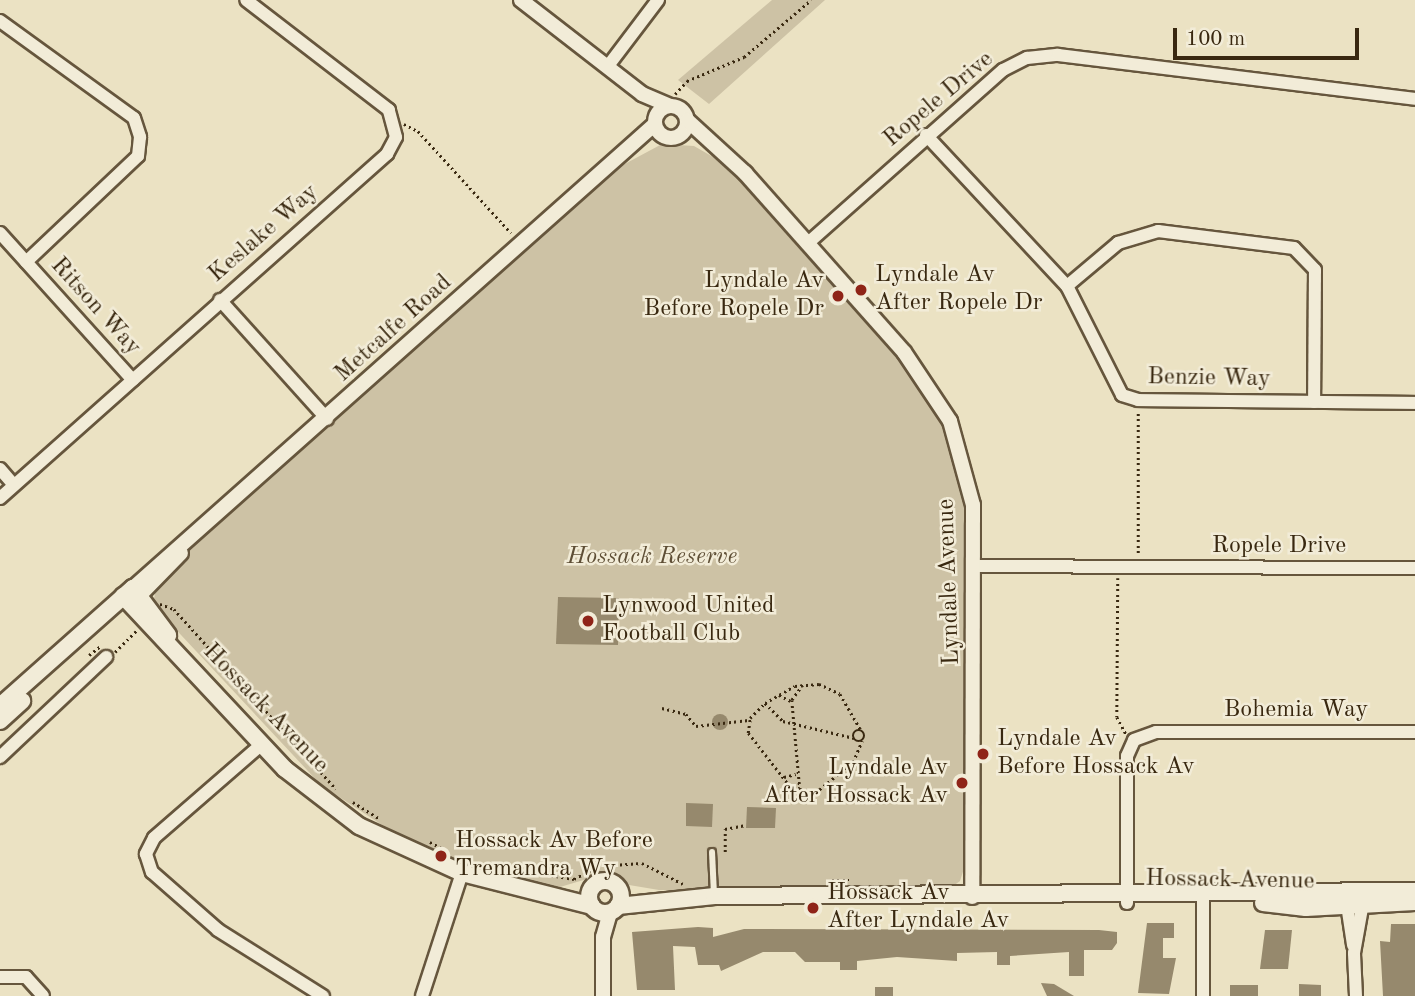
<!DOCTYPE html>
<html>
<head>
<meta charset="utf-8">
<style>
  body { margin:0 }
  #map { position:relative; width:1415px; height:996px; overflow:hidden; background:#ebe2c3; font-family:"Old Standard TT",serif }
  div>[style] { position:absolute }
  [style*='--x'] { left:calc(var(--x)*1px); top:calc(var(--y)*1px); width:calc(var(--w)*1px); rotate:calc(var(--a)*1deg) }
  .green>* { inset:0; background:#cdc2a5 }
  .building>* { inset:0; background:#96896d }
  .round { border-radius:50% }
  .path>* { height:2.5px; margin-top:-1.25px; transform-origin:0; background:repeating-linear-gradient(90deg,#392810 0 2px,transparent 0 5.5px) }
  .path>.ring { margin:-1.25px; padding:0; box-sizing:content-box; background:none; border:2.5px solid #392810; border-radius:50% }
  .roads { filter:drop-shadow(2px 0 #66563d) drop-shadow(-2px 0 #66563d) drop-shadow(0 2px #66563d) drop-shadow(0 -2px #66563d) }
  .service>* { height:6px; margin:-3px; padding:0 3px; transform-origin:3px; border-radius:3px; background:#f2ecd8 }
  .minor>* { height:12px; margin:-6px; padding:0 6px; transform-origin:6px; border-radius:6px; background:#f2ecd8 }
  .tertiary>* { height:14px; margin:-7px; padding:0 7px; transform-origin:7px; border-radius:7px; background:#f2ecd8 }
  .tertiary>.ring { margin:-7px; padding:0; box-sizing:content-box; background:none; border:14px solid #f2ecd8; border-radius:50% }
  .secondary>* { height:16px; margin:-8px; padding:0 8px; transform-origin:8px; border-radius:8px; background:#f2ecd8 }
  .secondary>.ring { margin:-8px; padding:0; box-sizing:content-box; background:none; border:16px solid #f2ecd8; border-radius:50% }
  .dots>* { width:19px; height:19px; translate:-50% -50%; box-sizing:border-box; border:4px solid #f2ecd8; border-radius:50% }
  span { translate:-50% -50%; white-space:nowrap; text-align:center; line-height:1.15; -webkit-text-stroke:5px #f2ecd8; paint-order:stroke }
  .street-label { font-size:24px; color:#392810 }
  .poi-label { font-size:24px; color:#392810 }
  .left { translate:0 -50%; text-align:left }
  .right { translate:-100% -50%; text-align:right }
  .park-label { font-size:24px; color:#5e4e35; font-style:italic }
  .scale { position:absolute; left:1173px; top:28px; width:186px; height:32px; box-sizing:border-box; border:4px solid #392810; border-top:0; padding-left:9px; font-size:21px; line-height:24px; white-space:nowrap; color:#392810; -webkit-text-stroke:5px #f2ecd8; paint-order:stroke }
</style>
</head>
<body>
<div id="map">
  <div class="green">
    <i style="clip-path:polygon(772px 0,825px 0,709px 104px,678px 80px)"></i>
    <i style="clip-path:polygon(662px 144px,694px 146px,727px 165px,917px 379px,952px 445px,966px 504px,968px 856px,960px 881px,949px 889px,659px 890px,623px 884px,614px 871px,560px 887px,463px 866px,411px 844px,321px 785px,153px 605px,156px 587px,188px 545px,621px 166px)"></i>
  </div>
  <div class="building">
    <i style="clip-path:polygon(558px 597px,619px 598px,618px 645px,556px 644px)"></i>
    <i class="round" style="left:712px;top:714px;width:16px;height:16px"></i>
    <i style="clip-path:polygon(686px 803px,713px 804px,712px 827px,686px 826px)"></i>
    <i style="clip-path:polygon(747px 807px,776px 808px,775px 828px,746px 828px)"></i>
    <i style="clip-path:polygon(1147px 923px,1174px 923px,1174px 938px,1163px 938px,1163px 958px,1176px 958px,1169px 994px,1138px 993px)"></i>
    <i style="clip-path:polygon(1391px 924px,1415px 924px,1415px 996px,1383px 996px,1380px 941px,1390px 942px)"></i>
    <i style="clip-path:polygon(698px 927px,713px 928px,713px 937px,744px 929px,1099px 930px,1117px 932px,1117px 943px,1112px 950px,1084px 950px,1084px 976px,1069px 976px,1069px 952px,1010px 956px,1010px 965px,997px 965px,997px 952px,957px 953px,957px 961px,897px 957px,857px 961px,857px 970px,840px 970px,840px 962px,805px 962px,795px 952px,763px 952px,721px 971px,719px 965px,698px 965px,695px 947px,673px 946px,675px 990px,637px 990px,632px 932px)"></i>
    <i style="clip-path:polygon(1265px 930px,1292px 930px,1288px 969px,1260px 969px)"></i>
    <i style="clip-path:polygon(1041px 983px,1054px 984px,1074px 996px,1047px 996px)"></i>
    <i style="clip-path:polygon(1299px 984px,1321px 985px,1321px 996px,1299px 996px)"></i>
    <i style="clip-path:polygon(1230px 985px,1258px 985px,1258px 996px,1230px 996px)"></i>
    <i style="clip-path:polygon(875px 987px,893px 987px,893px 996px,875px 996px)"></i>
  </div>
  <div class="path">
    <i style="--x:675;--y:94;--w:18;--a:-47"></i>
    <i style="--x:687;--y:81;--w:62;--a:-22.8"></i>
    <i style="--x:744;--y:57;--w:88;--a:-40.4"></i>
    <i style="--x:404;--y:124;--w:16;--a:27"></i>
    <i style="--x:418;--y:131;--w:138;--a:47.6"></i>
    <i style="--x:1138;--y:553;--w:140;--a:-90"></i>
    <i style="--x:1118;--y:578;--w:139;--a:90.4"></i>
    <i style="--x:1117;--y:717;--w:19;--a:62"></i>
    <i style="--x:160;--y:604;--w:15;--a:20"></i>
    <i style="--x:174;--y:609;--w:242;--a:48"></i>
    <i style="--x:115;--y:652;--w:30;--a:-45"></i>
    <i style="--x:89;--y:655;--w:16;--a:-38"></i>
    <i style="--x:803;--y:685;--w:19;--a:126"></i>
    <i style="--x:792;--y:700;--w:89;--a:84.9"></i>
    <i style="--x:800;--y:789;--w:16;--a:15"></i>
    <i style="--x:815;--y:793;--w:49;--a:-39.2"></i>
    <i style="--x:853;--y:762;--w:23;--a:-67"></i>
    <i style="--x:779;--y:695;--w:13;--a:27"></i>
    <i style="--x:765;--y:703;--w:25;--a:45"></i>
    <i style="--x:783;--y:721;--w:73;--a:13.5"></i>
    <i style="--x:662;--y:708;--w:25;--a:14"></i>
    <i style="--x:686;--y:714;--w:16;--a:50"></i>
    <i style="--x:696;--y:726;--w:53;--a:-6.5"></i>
    <i class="ring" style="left:853px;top:730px;width:9.5px;height:9.5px"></i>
    <i style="--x:784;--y:777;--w:12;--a:-14"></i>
    <i style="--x:800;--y:789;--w:10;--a:-169"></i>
    <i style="--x:790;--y:787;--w:68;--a:-127.9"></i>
    <i style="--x:748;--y:733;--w:15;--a:-82"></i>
    <i style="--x:750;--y:718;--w:21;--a:-45"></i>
    <i style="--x:765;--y:703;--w:34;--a:-30"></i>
    <i style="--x:795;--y:686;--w:24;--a:-5"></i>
    <i style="--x:819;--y:684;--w:23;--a:25"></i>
    <i style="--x:840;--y:694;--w:42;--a:59.7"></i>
    <i style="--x:353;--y:802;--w:32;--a:32"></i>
    <i style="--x:430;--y:842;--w:20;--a:27"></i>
    <i style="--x:725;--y:852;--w:23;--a:-90"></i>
    <i style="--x:725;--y:829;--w:21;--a:-11"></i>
    <i style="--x:502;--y:867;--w:73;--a:9.5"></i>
    <i style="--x:574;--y:879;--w:27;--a:-28"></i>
    <i style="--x:598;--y:866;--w:44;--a:-3.9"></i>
    <i style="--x:642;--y:863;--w:46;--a:27.1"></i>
    <i style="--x:832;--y:880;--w:17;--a:0"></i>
  </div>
  <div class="roads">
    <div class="service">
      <i style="--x:712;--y:852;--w:43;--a:87.3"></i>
    </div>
    <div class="minor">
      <i style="--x:0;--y:21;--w:165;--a:35.9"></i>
      <i style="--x:134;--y:118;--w:20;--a:72"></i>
      <i style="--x:140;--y:137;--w:19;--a:96"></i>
      <i style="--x:138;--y:156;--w:154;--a:136.6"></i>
      <i style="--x:608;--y:66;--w:83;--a:-52.9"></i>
      <i style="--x:926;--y:135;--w:207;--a:47"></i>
      <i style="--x:1067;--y:286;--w:122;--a:63.2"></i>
      <i style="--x:1122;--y:395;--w:17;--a:17"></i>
      <i style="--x:1138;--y:400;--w:277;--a:0.6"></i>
      <i style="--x:0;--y:233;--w:198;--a:47.9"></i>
      <i style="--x:808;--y:243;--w:261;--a:-41.6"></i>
      <i style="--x:1003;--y:70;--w:27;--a:-27"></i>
      <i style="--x:1027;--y:58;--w:31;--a:-6"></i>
      <i style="--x:1058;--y:55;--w:360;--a:7"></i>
      <i style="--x:1067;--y:286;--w:67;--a:-40.1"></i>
      <i style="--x:1118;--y:243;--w:42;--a:-16.7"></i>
      <i style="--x:1158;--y:231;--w:137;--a:7.1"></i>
      <i style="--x:1294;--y:248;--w:30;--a:46"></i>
      <i style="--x:1315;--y:270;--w:132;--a:90.4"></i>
      <i style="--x:220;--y:300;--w:160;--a:48"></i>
      <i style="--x:0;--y:469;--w:21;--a:49"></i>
      <i style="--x:0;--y:498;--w:518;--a:-41.63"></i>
      <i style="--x:387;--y:154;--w:19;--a:-62"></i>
      <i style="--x:396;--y:137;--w:28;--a:-105"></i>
      <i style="--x:389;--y:110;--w:180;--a:-142.4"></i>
      <i style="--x:975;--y:566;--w:440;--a:0.3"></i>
      <i style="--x:262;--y:744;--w:143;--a:139"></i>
      <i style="--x:154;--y:838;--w:18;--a:117"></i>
      <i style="--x:146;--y:854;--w:19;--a:72"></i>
      <i style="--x:152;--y:872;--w:88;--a:41.3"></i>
      <i style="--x:218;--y:930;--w:124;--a:32.2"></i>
      <i style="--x:0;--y:757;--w:146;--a:-43.3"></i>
      <i style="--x:1346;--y:898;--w:48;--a:81.5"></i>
      <i style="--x:1127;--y:903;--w:147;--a:-90"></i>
      <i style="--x:1127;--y:756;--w:17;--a:-66"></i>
      <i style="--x:1134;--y:740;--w:23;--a:-20"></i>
      <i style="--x:1156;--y:732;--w:259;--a:0"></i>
      <i style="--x:0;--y:977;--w:26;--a:0"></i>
      <i style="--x:26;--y:977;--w:25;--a:48"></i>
      <i style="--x:422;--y:996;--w:129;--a:-72"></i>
      <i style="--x:1203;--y:996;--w:103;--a:-90"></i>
      <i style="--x:1356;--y:996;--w:43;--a:-92.7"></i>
      <i style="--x:1354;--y:953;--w:57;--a:-79.9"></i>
    </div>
    <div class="tertiary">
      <i style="--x:521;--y:0;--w:153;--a:37.8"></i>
      <i style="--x:642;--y:94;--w:30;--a:23"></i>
      <i class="ring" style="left:655px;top:106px;width:18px;height:18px"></i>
      <i style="--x:687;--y:120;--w:79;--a:42.4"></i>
      <i style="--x:745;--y:173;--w:239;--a:48.4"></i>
      <i style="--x:904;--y:352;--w:83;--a:56.3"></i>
      <i style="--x:950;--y:421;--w:87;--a:74.7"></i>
      <i style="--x:973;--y:505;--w:392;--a:90.1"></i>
      <i style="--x:133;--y:588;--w:698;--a:-41.63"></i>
      <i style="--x:139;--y:596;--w:60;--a:-45.7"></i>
      <i style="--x:603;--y:996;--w:59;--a:-90"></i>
      <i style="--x:603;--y:937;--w:26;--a:-74"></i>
    </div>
    <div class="secondary">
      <i style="--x:123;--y:596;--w:237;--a:46.9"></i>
      <i style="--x:285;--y:769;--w:93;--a:37.6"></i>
      <i style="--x:359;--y:826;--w:113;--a:24.5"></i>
      <i style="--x:462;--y:873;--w:134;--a:14.2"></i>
      <i style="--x:0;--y:706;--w:178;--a:-41.6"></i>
      <i style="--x:133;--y:588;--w:59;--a:53.3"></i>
      <i style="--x:0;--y:721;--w:30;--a:-42"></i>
      <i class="ring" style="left:589px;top:881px;width:16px;height:16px"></i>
      <i style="--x:1263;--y:903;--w:43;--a:6.6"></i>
      <i style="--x:1306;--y:908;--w:109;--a:-3.2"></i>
      <i style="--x:618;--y:906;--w:97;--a:-5.9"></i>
      <i style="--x:714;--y:896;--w:701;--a:-0.41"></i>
    </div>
  </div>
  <div class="dots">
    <i style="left:861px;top:290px;background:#8f2418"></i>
    <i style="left:838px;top:296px;background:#8f2418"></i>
    <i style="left:588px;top:621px;background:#8f2418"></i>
    <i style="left:983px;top:754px;background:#8f2418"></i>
    <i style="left:962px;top:783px;background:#8f2418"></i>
    <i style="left:441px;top:856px;background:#8f2418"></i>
    <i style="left:813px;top:908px;background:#8f2418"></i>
  </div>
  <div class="street-label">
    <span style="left:939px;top:100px;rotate:-40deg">Ropele Drive</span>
    <span style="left:264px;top:234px;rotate:-41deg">Keslake Way</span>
    <span style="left:95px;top:307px;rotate:48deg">Ritson Way</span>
    <span style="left:394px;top:329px;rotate:-42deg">Metcalfe Road</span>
    <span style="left:1209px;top:379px;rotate:1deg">Benzie Way</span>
    <span style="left:1279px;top:547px">Ropele Drive</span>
    <span style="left:950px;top:582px;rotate:-92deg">Lyndale Avenue</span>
    <span style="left:265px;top:709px;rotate:46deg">Hossack Avenue</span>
    <span style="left:1296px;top:711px">Bohemia Way</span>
    <span style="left:1230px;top:881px;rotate:1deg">Hossack Avenue</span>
  </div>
  <div class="poi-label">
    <span class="left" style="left:875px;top:290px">Lyndale Av<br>After Ropele Dr</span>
    <span class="right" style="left:824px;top:296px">Lyndale Av<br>Before Ropele Dr</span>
    <span class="left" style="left:602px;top:621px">Lynwood United<br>Football Club</span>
    <span class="left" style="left:997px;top:754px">Lyndale Av<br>Before Hossack Av</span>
    <span class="right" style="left:948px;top:783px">Lyndale Av<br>After Hossack Av</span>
    <span class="left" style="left:455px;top:856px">Hossack Av Before<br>Tremandra Wy</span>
    <span class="left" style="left:827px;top:908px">Hossack Av<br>After Lyndale Av</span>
  </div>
  <div class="park-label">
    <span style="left:652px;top:558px">Hossack Reserve</span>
  </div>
  <div class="scale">100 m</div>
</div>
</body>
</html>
